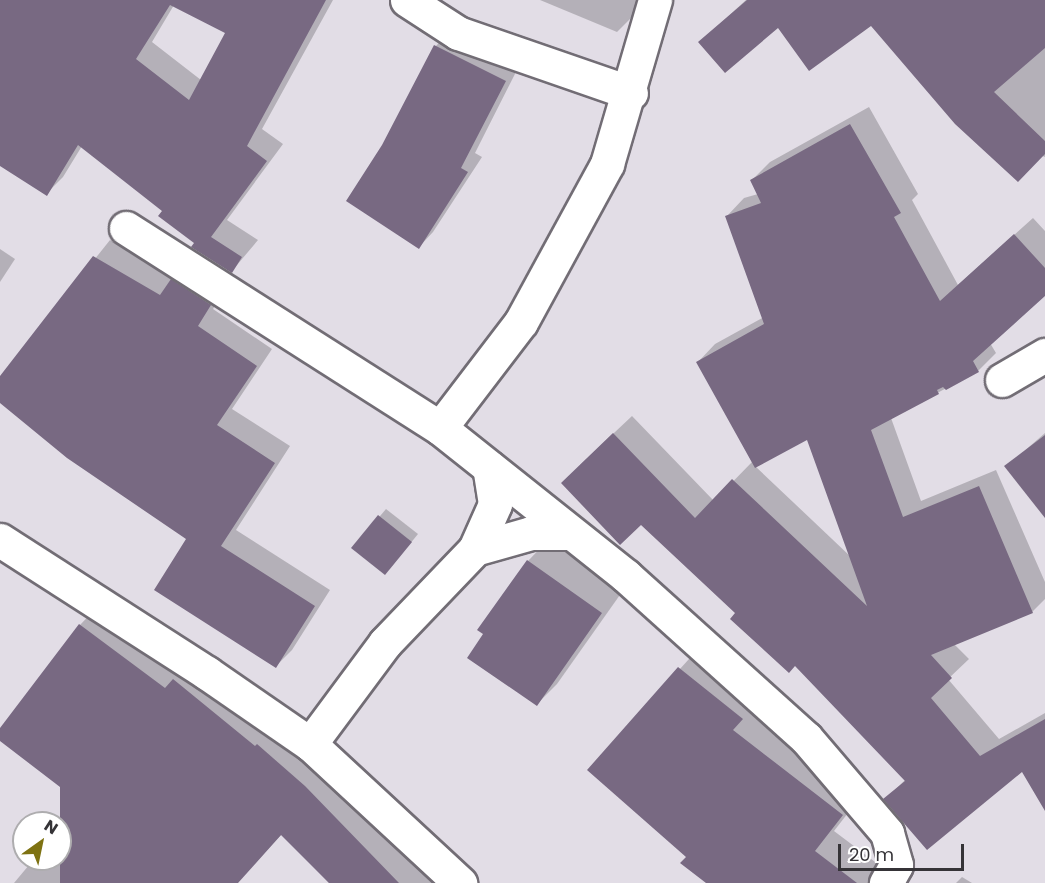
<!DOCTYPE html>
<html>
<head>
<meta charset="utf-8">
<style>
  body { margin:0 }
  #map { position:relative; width:1045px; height:883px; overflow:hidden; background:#e2dde6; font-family:Poppins,sans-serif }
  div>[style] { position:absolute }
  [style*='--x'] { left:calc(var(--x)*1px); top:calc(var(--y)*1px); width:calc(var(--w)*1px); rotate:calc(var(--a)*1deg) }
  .shadow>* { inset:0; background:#0003 }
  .building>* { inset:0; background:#786982 }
  .roads { filter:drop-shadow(2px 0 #726d75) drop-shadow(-2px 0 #726d75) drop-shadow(0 2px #726d75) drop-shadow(0 -2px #726d75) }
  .minor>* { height:33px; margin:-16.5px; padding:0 16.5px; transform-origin:16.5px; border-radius:16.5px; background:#fff }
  span { translate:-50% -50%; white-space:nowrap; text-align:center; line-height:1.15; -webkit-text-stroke:6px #fff; paint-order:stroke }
  .north { position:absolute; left:12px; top:811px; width:60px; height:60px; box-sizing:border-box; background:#fff; border:2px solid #aeadaf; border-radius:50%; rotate:33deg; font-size:16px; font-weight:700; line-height:24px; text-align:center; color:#353337 }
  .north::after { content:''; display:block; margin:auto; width:21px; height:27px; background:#7e7212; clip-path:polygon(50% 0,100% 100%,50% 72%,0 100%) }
  .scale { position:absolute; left:838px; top:844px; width:126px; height:27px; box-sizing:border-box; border:3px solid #353337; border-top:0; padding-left:8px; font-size:18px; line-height:21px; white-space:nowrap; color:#353337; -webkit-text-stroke:4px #fff; paint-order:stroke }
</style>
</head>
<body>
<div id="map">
  <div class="shadow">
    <i style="clip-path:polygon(evenodd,0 0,333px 0,262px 129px,283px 144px,227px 220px,258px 240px,232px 271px,164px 210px,82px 146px,63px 177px,46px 194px,0 165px,0 0,174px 5px,227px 33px,201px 80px,152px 42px,174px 5px)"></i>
    <i style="clip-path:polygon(540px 0,639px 0,632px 17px,617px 32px)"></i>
    <i style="clip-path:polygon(746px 0,931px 0,872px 24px,778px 25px,700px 42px)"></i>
    <i style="clip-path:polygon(980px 0,1045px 0,1045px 157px,957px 123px)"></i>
    <i style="clip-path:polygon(450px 31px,519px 66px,475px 153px,482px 157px,433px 232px,419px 247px,384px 146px,436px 46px)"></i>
    <i style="clip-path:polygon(evenodd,869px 107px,918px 194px,912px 200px,958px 285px,1033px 218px,1045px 231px,1045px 294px,990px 343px,996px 353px,978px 371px,891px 418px,921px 501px,996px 470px,1045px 582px,1045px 599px,1032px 612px,954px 644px,969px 659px,948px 679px,999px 739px,1045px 713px,1045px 808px,1022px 770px,886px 799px,905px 780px,795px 664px,580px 465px,632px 416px,714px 501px,752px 462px,698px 362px,715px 344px,764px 317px,727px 216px,744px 198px,758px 194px,752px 180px,770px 162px,869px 107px,808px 438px,851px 557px,755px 466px,808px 438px)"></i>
    <i style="clip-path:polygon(110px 240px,174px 278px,226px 288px,213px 309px,272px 349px,232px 409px,290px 446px,236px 530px,330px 590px,292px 650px,276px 666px,188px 538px,0 401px,0 378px)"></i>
    <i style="clip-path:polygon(0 249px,15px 259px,0 282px)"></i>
    <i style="clip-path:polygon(1045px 433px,1045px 510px,1014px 460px)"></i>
    <i style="clip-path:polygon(386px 509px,418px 534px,392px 566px,353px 548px)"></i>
    <i style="clip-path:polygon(548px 540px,622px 592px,557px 684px,537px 704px,528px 561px)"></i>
    <i style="clip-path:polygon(99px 605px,193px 661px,457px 883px,329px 883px,282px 834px,239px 880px,228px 883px,14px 883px,34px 859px,60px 859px,60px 830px,83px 803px,0 739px,0 730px,80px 625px)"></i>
    <i style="clip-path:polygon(699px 648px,862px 795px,834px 831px,903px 883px,708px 883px,688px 857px,589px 769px)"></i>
    <i style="clip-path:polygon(962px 877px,972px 883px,956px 883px)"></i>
  </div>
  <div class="building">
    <i style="clip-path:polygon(evenodd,0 0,326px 0,247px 146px,267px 161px,211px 237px,242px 257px,232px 273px,191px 247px,194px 243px,158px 216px,162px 211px,78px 145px,47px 196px,0 166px,0 0,170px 5px,225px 33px,189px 100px,136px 59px,170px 5px)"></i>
    <i style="clip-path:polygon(747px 0,1045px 0,1045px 48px,994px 92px,1045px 141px,1045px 154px,1018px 182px,955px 124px,871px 26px,809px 71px,778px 28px,725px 73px,698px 42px)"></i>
    <i style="clip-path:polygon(434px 45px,506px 81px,461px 168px,468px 172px,419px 249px,346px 201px,382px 145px)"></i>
    <i style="clip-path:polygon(850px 124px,901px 213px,894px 217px,940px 301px,1014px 234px,1045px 268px,1045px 296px,973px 361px,979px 372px,946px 390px,943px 387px,937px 390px,939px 394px,871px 430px,903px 517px,979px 486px,1033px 613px,931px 655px,952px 678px,931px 698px,980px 756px,1045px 719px,1045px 811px,1022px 772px,927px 850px,883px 799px,905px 781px,795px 666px,789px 673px,730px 619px,735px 613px,641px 525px,620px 545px,561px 483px,613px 433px,695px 518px,732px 479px,867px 606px,807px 440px,755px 468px,696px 362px,764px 324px,725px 216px,761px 203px,750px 180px)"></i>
    <i style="clip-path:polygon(93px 256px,160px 295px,171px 279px,211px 305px,198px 326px,257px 366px,217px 425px,275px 463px,221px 546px,315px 606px,276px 668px,154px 590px,186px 539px,67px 458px,0 403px,0 376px)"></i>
    <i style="clip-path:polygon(1045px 435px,1045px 518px,1004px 466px)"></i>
    <i style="clip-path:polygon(378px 515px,412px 542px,385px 575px,351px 548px)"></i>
    <i style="clip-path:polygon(527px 560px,602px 613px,537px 706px,467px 658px,483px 634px,477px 630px)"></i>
    <i style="clip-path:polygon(79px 624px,165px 688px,173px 679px,255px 746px,257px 744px,305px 786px,399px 883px,329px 883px,281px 835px,238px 883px,60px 883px,60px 787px,0 741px,0 728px)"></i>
    <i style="clip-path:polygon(678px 667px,743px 719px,733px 730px,843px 815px,815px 851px,857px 883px,706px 883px,680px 863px,686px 857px,587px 770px)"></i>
  </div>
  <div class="roads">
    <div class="minor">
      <i style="--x:407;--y:0;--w:61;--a:32.9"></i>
      <i style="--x:458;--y:33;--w:183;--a:19.1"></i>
      <i style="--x:126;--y:228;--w:372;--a:32.5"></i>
      <i style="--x:440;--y:428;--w:238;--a:38.5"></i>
      <i style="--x:626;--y:576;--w:242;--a:42"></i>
      <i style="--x:806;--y:738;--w:125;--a:49.5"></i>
      <i style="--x:887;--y:833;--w:33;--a:74"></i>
      <i style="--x:896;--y:865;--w:21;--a:119"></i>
      <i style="--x:1002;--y:380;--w:50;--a:-30.2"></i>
      <i style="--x:440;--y:428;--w:133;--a:-52.6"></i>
      <i style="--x:521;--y:322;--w:180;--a:-61.4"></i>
      <i style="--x:607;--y:164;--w:171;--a:-73.7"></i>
      <i style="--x:0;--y:540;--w:246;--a:32.7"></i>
      <i style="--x:207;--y:673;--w:125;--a:34.6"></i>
      <i style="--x:310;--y:744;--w:205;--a:42.8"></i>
      <i style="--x:475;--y:549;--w:58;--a:-15.9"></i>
      <i style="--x:531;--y:533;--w:39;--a:0"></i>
      <i style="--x:310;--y:744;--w:126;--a:-53.4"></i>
      <i style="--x:385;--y:643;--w:130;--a:-46.2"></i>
      <i style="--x:475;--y:549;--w:49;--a:-66"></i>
      <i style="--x:495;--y:504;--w:37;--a:-99"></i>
    </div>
  </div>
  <div class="north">N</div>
  <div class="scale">20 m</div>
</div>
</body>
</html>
